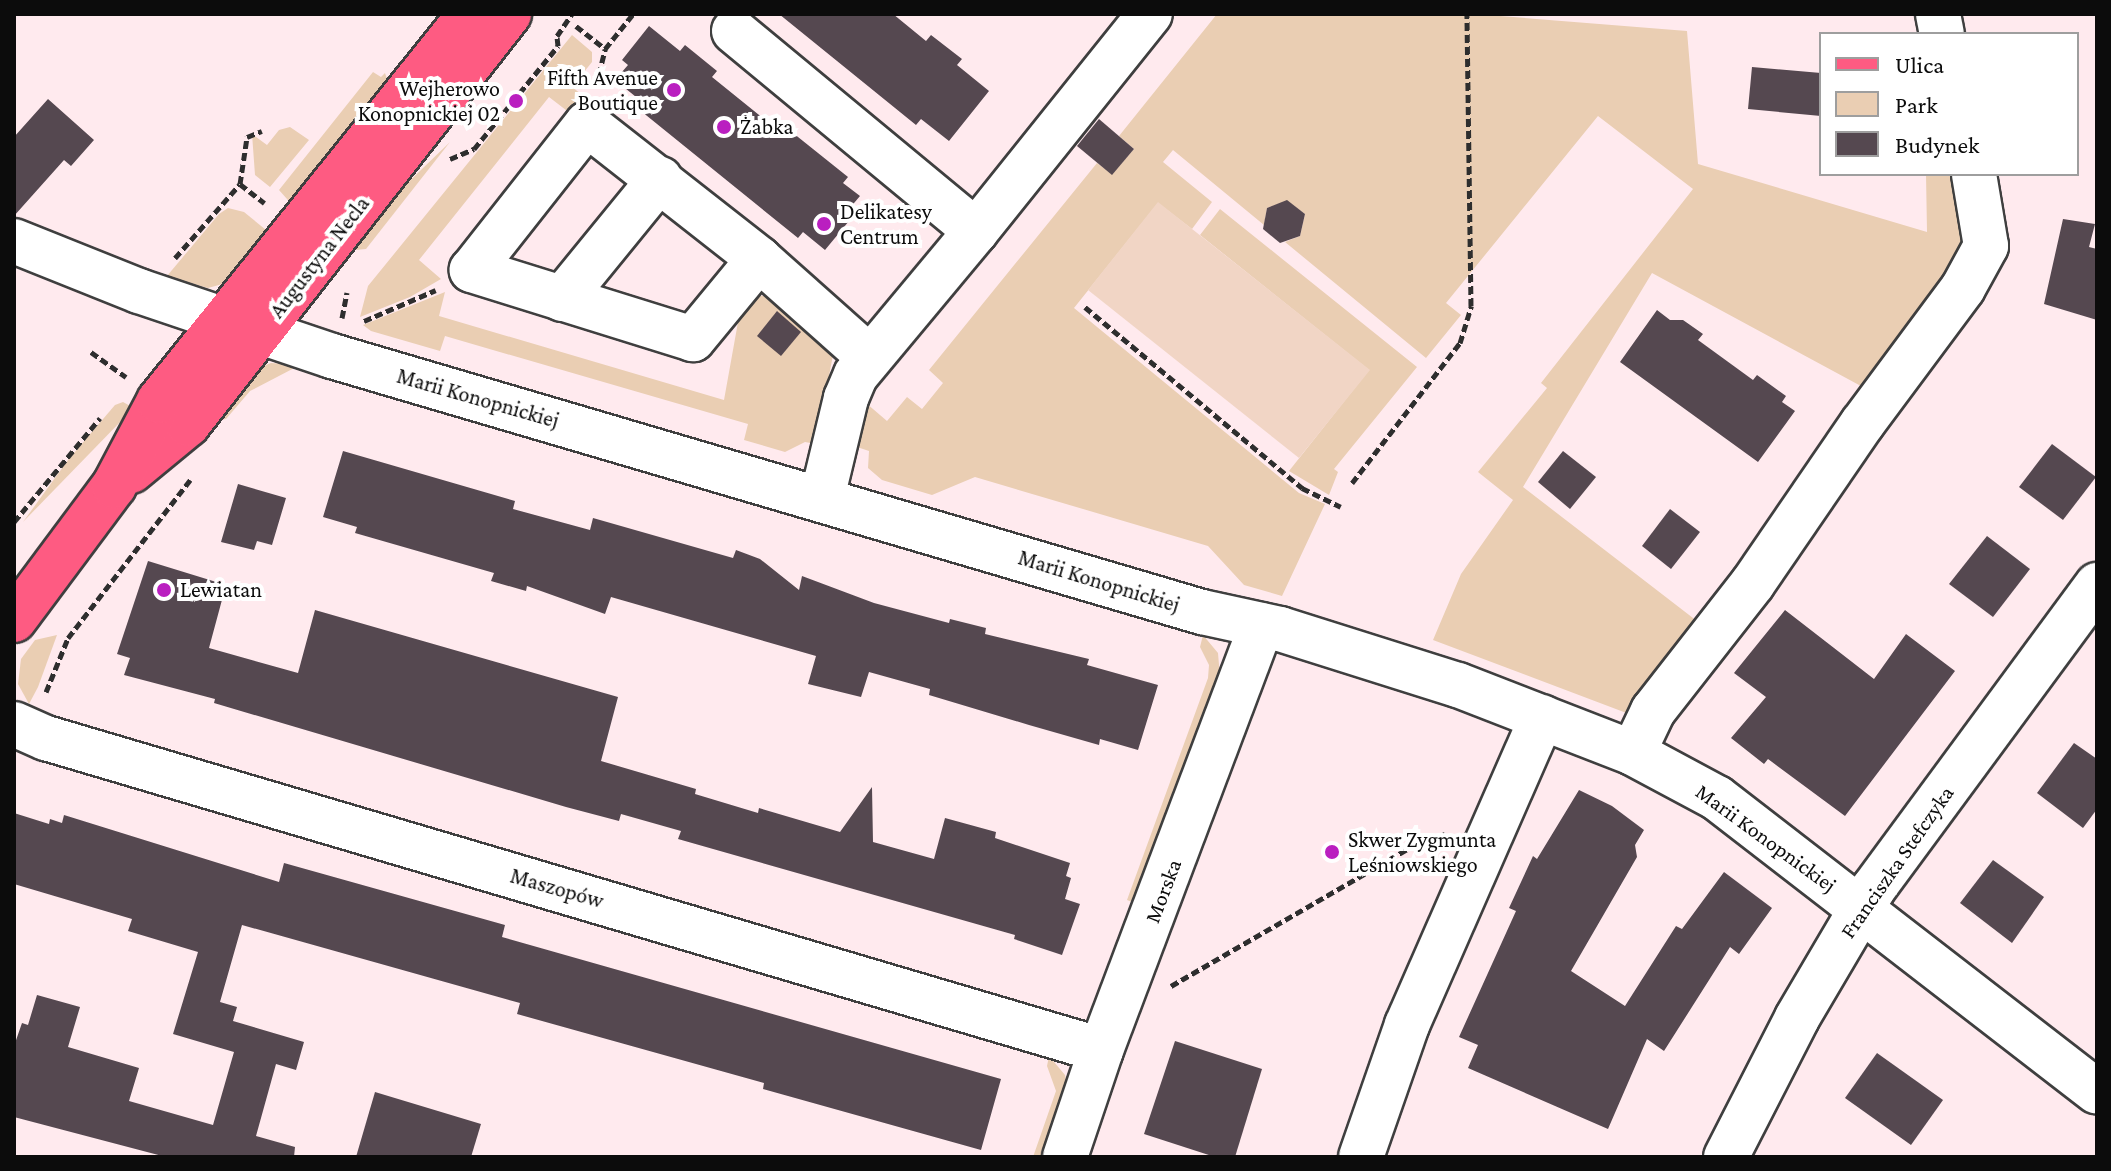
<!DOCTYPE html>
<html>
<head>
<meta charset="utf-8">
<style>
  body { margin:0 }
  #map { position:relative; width:2111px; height:1171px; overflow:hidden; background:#ffeaee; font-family:"Crimson Pro",serif }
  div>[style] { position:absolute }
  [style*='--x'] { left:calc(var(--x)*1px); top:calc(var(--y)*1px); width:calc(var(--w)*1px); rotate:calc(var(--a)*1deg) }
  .green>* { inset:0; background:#eaceb3 }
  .pitch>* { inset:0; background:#f1d5c5 }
  .building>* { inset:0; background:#554850 }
  .path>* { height:5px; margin-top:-2.5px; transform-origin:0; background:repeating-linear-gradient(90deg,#2e2e2e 0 8px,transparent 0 12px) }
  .roads { filter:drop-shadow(2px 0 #3f3f3f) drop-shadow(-2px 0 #3f3f3f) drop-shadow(0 2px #3f3f3f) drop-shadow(0 -2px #3f3f3f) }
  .minor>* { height:44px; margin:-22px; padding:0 22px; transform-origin:22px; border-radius:22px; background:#fff }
  .major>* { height:44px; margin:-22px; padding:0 22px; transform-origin:22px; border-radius:22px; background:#fe5b82 }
  .dots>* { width:22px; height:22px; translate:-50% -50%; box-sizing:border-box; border:4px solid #fff; border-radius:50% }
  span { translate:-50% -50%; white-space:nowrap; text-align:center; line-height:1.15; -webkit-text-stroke:8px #fff; paint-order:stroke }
  .poi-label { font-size:22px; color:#0c0c0c }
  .right { translate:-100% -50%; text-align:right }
  .left { translate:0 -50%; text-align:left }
  .street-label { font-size:22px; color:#0c0c0c }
  .frame { position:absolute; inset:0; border:16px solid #0c0c0c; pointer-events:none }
  .legend { position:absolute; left:1819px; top:32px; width:260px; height:144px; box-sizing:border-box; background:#fff; border:2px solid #9e9e9e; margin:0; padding:10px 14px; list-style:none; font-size:24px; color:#0c0c0c }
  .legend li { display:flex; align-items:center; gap:16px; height:40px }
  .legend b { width:40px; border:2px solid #9e9e9e }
</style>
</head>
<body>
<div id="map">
  <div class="green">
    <i style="clip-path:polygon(1217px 14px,1475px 14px,1687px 31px,1698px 164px,1927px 232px,1926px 174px,1951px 174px,1960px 187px,1964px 212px,1963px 260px,1872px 392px,1652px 273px,1523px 487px,1706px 628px,1637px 717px,1433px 640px,1461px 574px,1513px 500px,1478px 472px,1547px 388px,1541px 383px,1693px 189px,1598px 116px,1446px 303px,1461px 315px,1426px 358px,1285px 242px,1300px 236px,1305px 214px,1287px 201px,1267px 208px,1264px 225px,1173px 150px,1163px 162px,1212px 202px,1192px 229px,1158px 203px,1074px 308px,1299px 493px,1325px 504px,1282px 596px,1244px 585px,1208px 546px,975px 477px,932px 495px,882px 480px,868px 468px,869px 451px,854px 446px,866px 403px,887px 421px,907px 397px,922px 409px,943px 383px,929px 370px,1097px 163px,1112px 174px,1134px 149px,1119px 136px)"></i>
    <i style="clip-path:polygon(572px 35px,592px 52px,592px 62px,572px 87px,589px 100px,575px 117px,549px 97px,419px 260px,441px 279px,410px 297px,360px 317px,368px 286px)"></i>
    <i style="clip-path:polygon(373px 72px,381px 77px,385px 73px,388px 82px,295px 208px,279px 190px)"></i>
    <i style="clip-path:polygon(290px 127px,309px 140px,270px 187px,255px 175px,252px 134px,267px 145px,279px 130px)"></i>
    <i style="clip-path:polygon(450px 142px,366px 249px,344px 251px,368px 221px)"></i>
    <i style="clip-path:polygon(228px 208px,244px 212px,271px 234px,226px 283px,208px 288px,167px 276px,219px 214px)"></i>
    <i style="clip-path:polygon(1220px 209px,1417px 367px,1334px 469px,1338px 472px,1329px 495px,1289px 471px,1369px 370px,1200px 235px)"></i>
    <i style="clip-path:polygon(445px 292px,439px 316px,724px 400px,740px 311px,754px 296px,773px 296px,831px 346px,833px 355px,816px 444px,805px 442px,785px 452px,744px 440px,748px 424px,445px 336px,440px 351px,371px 331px,363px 325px)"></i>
    <i style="clip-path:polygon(271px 363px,300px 365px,250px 391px,226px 419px,216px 421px,251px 371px)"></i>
    <i style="clip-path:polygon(123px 402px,132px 407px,125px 417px,23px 522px,68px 460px,115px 405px)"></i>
    <i style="clip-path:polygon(57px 635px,38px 687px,29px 704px,18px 684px,21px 659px,35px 640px)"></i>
    <i style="clip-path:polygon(1203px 635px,1218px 653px,1220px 677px,1139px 902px,1132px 902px,1127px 900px,1208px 678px,1209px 665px,1200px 647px)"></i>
    <i style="clip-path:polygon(1049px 1056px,1065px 1075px,1068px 1091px,1046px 1157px,1033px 1157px,1056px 1091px,1047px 1066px)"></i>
  </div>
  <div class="pitch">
    <i style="clip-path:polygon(1158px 202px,1370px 370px,1299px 458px,1088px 290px)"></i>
  </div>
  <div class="building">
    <i style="clip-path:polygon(779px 14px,893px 14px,926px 41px,931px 35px,962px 59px,957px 65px,989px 91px,949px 141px,921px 119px,916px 125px)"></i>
    <i style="clip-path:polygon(649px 26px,680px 51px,685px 45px,717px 71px,712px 77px,769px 123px,773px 117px,848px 177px,843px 183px,860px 196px,843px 216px,849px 221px,825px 250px,803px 232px,798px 238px,636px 107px,641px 101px,615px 80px,628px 65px,622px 60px)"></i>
    <i style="clip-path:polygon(1752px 67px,1821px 73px,1821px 116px,1748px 109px)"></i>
    <i style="clip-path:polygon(48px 99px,94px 140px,71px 166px,64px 160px,14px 216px,14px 137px)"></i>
    <i style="clip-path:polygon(1099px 119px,1134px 149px,1112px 175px,1077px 146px)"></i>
    <i style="clip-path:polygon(1287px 200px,1305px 214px,1300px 236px,1280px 243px,1263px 229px,1267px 208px)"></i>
    <i style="clip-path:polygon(2063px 219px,2095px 224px,2089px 247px,2097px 249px,2097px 320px,2044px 304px)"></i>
    <i style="clip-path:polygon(1657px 310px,1670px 320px,1683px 320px,1703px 334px,1698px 340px,1753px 380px,1757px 375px,1786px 396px,1782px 402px,1795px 411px,1758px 462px,1620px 362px)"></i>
    <i style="clip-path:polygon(777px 311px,801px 332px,781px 356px,757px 336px)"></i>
    <i style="clip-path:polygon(2052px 444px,2096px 477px,2063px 520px,2019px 487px)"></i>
    <i style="clip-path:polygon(343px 451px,515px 501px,513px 509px,590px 530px,593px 518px,733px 558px,736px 550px,760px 559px,799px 590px,802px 576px,874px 603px,949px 623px,950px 619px,986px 628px,985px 634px,1089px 659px,1087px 665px,1158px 685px,1138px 750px,1100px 739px,1099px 745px,1029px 725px,929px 695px,930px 689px,869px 672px,861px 697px,808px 684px,816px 656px,611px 597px,605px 614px,527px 586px,526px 591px,491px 581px,494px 573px,355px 533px,357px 527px,323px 517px)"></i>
    <i style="clip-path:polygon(1563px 451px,1596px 477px,1570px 509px,1538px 482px)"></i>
    <i style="clip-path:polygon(238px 484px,286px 498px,272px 545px,257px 541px,254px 550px,221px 542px)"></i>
    <i style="clip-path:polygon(1670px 509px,1700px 532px,1671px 569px,1642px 546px)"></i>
    <i style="clip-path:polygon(1987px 536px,2030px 569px,1993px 617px,1949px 584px)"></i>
    <i style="clip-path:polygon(148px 561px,226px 585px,209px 648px,298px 673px,315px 610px,618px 697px,601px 761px,696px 789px,695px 794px,758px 813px,759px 808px,840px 832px,872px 787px,873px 842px,934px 859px,945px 818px,996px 832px,995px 838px,1070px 863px,1066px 876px,1071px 878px,1065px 899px,1080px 904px,1062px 955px,1014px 939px,1015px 935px,678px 839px,681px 831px,621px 814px,619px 821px,566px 807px,214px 703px,215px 699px,124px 675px,130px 658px,117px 654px)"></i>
    <i style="clip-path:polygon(1785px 610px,1874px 679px,1906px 634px,1955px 671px,1845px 816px,1768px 759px,1764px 764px,1731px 738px,1766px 697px,1734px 673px)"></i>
    <i style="clip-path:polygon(2074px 743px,2097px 759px,2097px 809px,2083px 828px,2037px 793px)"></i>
    <i style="clip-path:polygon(1579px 790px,1612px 806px,1644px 830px,1635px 845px,1637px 857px,1571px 971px,1625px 1006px,1676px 926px,1682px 929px,1724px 872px,1772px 908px,1739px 954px,1730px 947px,1664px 1051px,1647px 1039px,1608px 1129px,1468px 1068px,1478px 1045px,1459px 1037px,1516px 911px,1509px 908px,1533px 856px,1537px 859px)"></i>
    <i style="clip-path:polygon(14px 813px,49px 824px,50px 819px,62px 823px,64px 815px,279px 882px,284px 863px,505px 925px,502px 937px,1001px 1079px,981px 1150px,763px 1089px,764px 1083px,517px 1014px,520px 1003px,242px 925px,220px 1002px,237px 1007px,233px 1021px,304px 1042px,296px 1070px,276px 1064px,256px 1136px,295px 1147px,294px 1157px,166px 1157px,14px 1117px,14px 1046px,22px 1023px,28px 1025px,37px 995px,80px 1007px,68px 1047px,139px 1068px,129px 1101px,213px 1125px,234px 1052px,173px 1034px,198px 952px,128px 931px,132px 919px,14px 884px)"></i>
    <i style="clip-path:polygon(1993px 860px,2044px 897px,2012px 943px,1960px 903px)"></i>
    <i style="clip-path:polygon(1175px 1041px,1262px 1069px,1235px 1157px,1215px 1157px,1144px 1134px)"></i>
    <i style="clip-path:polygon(1877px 1053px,1943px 1100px,1911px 1145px,1845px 1098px)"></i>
    <i style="clip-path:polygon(375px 1092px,481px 1124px,471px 1157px,356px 1157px)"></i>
  </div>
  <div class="path">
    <i style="--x:576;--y:26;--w:37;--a:38"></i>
    <i style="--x:596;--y:86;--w:38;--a:-76"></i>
    <i style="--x:605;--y:49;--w:45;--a:-51.3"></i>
    <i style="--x:450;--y:159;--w:26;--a:-23"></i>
    <i style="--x:474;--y:149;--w:133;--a:-50.8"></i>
    <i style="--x:558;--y:46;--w:10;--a:-96"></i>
    <i style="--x:557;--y:36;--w:27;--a:-56"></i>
    <i style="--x:240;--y:184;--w:48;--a:-81.5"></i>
    <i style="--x:247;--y:137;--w:16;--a:-22"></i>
    <i style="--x:175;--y:258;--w:98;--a:-48.7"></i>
    <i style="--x:240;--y:184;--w:31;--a:38"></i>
    <i style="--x:1085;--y:307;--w:283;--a:39.8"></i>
    <i style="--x:1302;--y:488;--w:43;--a:26"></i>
    <i style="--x:342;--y:318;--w:26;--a:-79"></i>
    <i style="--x:364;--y:321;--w:78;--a:-23.3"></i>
    <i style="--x:91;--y:352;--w:43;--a:35.5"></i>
    <i style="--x:1352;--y:483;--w:177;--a:-52.4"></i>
    <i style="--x:1460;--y:343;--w:39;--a:-73"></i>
    <i style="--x:1471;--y:306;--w:292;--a:-90.8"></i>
    <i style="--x:14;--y:522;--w:135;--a:-50.4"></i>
    <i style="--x:46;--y:692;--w:58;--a:-67.8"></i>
    <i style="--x:68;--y:638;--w:200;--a:-52.3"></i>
    <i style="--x:1171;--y:986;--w:287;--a:-30.1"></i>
    <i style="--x:1419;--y:842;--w:27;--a:-17"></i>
  </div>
  <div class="roads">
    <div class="minor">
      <i style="--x:1938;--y:14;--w:20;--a:79"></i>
      <i style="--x:734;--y:31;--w:314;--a:39.6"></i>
      <i style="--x:976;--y:231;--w:278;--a:-51.3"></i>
      <i style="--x:14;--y:241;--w:135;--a:21.8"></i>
      <i style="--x:139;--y:291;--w:204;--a:18.6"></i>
      <i style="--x:332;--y:356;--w:907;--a:16.4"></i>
      <i style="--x:1202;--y:612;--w:80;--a:12.3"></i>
      <i style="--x:1280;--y:629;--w:187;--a:17.5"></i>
      <i style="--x:1458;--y:685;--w:188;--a:21.2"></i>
      <i style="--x:1633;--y:753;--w:95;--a:28.2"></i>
      <i style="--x:1717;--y:798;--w:480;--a:37.7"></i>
      <i style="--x:759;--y:259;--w:104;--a:129.5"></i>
      <i style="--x:693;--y:339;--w:232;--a:-162.7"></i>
      <i style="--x:472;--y:270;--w:186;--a:-51.8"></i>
      <i style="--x:587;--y:124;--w:219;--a:38.1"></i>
      <i style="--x:759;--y:259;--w:147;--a:41.7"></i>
      <i style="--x:562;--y:299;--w:155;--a:-50.8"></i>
      <i style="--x:822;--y:498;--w:103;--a:-76.5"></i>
      <i style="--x:846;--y:398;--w:25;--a:-67"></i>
      <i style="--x:856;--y:375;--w:187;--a:-50.2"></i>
      <i style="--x:14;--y:724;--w:35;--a:24"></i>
      <i style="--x:46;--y:738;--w:1100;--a:16.47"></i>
      <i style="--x:1633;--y:753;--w:47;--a:-64.5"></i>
      <i style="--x:1653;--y:711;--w:162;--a:-52"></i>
      <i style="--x:1753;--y:583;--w:193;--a:-55.6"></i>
      <i style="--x:1862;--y:424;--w:169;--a:-53.4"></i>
      <i style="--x:1963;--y:288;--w:48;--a:-61.3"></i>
      <i style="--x:1986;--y:246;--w:73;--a:-99.5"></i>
      <i style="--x:1065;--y:1157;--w:113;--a:-71.4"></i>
      <i style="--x:1101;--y:1050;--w:454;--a:-69.3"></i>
      <i style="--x:1361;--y:1157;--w:140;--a:-70.8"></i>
      <i style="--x:1407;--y:1025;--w:336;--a:-66.3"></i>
      <i style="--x:1726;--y:1157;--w:156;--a:-62.9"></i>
      <i style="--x:1797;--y:1018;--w:150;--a:-59.5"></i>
      <i style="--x:1873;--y:889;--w:378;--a:-53.6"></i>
    </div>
    <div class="major">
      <i style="--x:131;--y:471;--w:74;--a:-39.5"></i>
      <i style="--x:188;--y:424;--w:521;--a:-51.94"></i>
      <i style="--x:14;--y:620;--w:167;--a:-53.3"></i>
      <i style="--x:114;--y:486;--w:96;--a:-62.1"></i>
      <i style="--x:159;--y:401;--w:496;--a:-51.2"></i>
    </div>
  </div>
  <div class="dots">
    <i style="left:674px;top:90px;background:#ba1fc0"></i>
    <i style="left:516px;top:101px;background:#ba1fc0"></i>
    <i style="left:724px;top:127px;background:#ba1fc0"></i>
    <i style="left:824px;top:224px;background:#ba1fc0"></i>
    <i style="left:164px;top:590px;background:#ba1fc0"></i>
    <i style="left:1332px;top:852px;background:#ba1fc0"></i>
  </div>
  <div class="poi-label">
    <span class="right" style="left:658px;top:90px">Fifth Avenue<br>Boutique</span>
    <span class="right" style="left:500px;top:101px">Wejherowo<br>Konopnickiej 02</span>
    <span class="left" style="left:740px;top:127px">Żabka</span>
    <span class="left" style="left:840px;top:224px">Delikatesy<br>Centrum</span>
    <span class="left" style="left:180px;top:590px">Lewiatan</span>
    <span class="left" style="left:1348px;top:852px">Skwer Zygmunta<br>Leśniowskiego</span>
  </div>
  <div class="street-label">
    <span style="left:319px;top:257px;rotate:-52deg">Augustyna Necla</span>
    <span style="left:478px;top:398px;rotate:16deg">Marii Konopnickiej</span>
    <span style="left:1099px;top:581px;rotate:17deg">Marii Konopnickiej</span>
    <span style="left:1766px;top:838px;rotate:36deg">Marii Konopnickiej</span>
    <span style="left:1897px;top:862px;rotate:-55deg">Franciszka Stefczyka</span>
    <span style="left:557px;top:888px;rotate:16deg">Maszopów</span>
    <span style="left:1163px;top:891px;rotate:-69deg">Morska</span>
  </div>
  <div class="frame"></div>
  <ul class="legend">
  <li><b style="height:10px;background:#fe5b82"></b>Ulica</li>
  <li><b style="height:22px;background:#eaceb3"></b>Park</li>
  <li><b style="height:22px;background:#554850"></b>Budynek</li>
  </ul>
</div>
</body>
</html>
